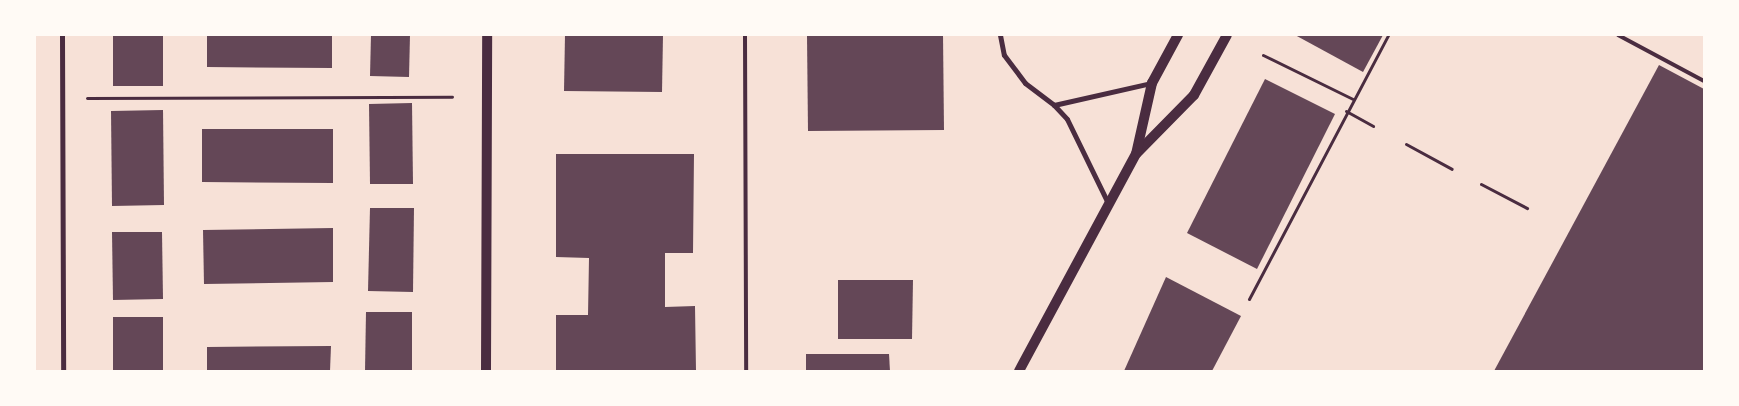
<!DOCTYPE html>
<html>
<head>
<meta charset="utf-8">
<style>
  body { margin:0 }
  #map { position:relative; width:1739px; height:406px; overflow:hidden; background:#f7e1d7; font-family:"Open Sans",sans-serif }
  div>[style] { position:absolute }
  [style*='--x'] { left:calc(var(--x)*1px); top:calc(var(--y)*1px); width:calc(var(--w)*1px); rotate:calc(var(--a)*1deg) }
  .building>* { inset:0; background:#644757 }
  .path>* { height:3px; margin:-1.5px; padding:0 1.5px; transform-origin:1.5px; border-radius:1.5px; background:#4a2c40 }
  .service>* { height:4px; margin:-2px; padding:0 2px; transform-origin:2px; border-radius:2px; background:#4a2c40 }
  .minor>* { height:5px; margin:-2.5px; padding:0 2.5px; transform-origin:2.5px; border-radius:2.5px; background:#4a2c40 }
  .secondary>* { height:10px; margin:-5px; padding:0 5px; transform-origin:5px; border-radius:5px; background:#4a2c40 }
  span { translate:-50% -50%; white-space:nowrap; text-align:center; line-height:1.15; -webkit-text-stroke:5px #fffaf5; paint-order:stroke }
  .frame { position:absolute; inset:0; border:36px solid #fffaf5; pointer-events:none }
</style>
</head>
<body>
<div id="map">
  <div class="building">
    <i style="clip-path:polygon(113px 35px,163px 35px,163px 86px,113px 86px)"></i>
    <i style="clip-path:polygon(207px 35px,332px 35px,332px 68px,207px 67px)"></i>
    <i style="clip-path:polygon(371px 35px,410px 35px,409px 77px,370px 76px)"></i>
    <i style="clip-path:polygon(565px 35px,663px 35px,662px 92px,564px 91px)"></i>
    <i style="clip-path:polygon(807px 35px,943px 35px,944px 130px,808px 131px)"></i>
    <i style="clip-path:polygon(1295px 35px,1383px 35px,1363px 72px)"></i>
    <i style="clip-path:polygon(1659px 65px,1704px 89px,1704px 371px,1494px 371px)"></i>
    <i style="clip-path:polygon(1265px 79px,1335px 114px,1257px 269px,1187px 233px)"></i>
    <i style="clip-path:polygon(412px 103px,413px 184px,370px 184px,369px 104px)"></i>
    <i style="clip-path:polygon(163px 110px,164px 205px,112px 206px,111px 111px)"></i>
    <i style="clip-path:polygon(202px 129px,333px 129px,333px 183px,202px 182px)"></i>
    <i style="clip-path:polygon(556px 154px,694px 154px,693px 253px,665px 253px,665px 307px,695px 306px,696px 371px,556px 371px,556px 315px,588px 315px,589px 258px,556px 257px)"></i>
    <i style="clip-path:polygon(370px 208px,414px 208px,413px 292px,368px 291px)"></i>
    <i style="clip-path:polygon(333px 228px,333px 282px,204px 284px,203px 230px)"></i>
    <i style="clip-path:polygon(112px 232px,162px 232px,163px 299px,113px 300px)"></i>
    <i style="clip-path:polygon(1166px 277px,1241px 316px,1212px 371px,1124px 371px)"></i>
    <i style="clip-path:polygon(838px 280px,913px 280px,912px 339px,838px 339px)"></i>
    <i style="clip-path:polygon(366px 312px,412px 312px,412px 371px,365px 371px)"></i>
    <i style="clip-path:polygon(113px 317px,163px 317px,163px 371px,113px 371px)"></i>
    <i style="clip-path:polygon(331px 346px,330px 371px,207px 371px,207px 347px)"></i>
    <i style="clip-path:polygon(806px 354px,889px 354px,890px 371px,806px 371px)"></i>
  </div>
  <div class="path">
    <i style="--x:1263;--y:55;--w:100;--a:26.1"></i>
    <i style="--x:87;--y:98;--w:365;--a:-0.2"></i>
    <i style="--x:1346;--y:111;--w:31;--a:29"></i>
    <i style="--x:1406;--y:144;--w:52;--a:28.5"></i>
    <i style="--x:1481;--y:184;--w:52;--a:27.6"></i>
    <i style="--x:1249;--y:299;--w:298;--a:-62.2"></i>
  </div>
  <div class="service">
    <i style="--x:745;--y:35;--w:336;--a:89.8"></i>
    <i style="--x:1618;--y:35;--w:98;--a:28.1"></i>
  </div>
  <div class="minor">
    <i style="--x:62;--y:35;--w:336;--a:89.8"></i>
    <i style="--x:1000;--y:35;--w:20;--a:79"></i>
    <i style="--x:1004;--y:55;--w:35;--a:53"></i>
    <i style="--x:1025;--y:83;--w:36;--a:37"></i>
    <i style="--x:1054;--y:105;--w:19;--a:47"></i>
    <i style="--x:1067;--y:119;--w:93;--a:64"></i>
    <i style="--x:1054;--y:105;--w:99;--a:-12.8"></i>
  </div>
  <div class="secondary">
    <i style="--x:1137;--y:153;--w:81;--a:-45.5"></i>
    <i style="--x:1194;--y:95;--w:68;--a:-61.2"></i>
    <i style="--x:486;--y:371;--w:336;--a:-89.8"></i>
    <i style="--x:1019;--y:371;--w:247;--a:-61.7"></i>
    <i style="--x:1136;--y:154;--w:73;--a:-77.3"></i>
    <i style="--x:1152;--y:83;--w:55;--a:-61.6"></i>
  </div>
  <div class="frame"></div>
</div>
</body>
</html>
